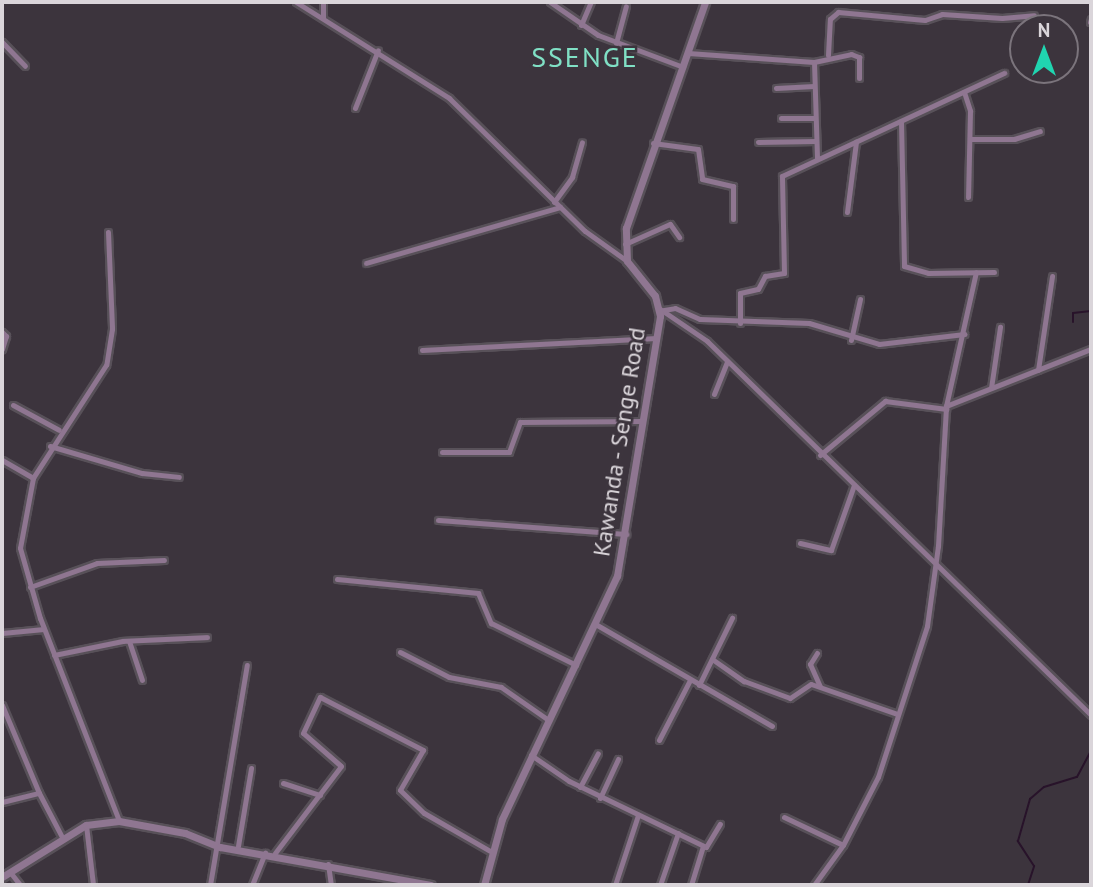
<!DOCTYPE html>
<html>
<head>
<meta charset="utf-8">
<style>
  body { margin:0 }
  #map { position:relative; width:1093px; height:887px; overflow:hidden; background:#3c343d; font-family:"PT Sans",sans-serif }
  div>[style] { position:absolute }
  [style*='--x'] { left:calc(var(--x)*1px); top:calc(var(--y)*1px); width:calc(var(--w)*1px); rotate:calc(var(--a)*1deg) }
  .stream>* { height:2px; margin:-1px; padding:0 1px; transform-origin:1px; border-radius:1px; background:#28132a }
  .roads { filter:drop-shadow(2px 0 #585159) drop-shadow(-2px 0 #585159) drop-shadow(0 2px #585159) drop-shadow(0 -2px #585159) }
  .minor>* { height:5px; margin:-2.5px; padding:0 2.5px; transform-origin:2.5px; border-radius:2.5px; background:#8f7691 }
  .tertiary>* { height:7px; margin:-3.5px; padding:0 3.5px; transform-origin:3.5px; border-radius:3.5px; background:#8f7691 }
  span { translate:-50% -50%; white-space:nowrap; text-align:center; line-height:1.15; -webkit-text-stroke:5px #3c343d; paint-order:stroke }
  .street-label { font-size:24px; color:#dad5da }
  .quarter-label { font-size:28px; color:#80e0c5; letter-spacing:2px }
  .frame { position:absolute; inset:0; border:4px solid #dad5da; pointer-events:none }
  .north { position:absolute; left:1009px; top:14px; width:70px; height:70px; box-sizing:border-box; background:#3c343d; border:2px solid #7b747c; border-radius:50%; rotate:0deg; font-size:19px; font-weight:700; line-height:28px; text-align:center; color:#dad5da }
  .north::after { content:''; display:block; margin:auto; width:24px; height:32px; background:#20d5b0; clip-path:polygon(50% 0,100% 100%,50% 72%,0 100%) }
</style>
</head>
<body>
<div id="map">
  <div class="stream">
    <i style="--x:1090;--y:279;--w:12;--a:85"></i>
    <i style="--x:1073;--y:322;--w:9;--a:-90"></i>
    <i style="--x:1073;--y:313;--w:18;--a:-6"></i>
    <i style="--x:634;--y:504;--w:44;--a:-82.2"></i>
    <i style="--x:627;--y:544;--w:37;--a:-81"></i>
    <i style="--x:624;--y:558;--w:12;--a:-76"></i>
    <i style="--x:616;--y:589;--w:9;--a:-72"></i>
    <i style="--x:599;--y:625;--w:30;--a:-63"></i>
    <i style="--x:583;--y:658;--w:30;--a:-64"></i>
    <i style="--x:573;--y:676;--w:20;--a:-60"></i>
    <i style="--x:1028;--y:885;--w:20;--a:-72"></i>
    <i style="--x:1034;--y:866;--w:30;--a:-123"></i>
    <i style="--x:1018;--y:841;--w:44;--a:-74.1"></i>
    <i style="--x:1030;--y:799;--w:18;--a:-41"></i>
    <i style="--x:1044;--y:787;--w:34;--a:-17"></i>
    <i style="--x:1077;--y:777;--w:30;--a:-62"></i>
  </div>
  <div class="roads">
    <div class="minor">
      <i style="--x:296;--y:2;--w:181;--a:32.1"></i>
      <i style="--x:449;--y:98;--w:190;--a:44.4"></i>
      <i style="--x:585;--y:231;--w:52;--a:35.5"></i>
      <i style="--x:323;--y:2;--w:16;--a:90"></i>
      <i style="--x:550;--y:2;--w:58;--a:34.5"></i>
      <i style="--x:598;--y:35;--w:91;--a:20.6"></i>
      <i style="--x:1090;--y:22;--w:3;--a:-72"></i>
      <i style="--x:581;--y:25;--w:25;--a:-67"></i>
      <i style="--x:2;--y:42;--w:33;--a:46"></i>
      <i style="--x:616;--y:43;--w:38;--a:-75"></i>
      <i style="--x:688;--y:53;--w:126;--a:4.1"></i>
      <i style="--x:814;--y:62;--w:38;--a:-12"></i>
      <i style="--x:851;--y:54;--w:9;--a:21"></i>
      <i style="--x:859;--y:57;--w:21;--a:90"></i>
      <i style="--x:828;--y:55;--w:36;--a:-87"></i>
      <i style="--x:830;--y:19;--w:11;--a:-41"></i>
      <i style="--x:838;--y:12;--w:87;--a:5.3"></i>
      <i style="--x:925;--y:20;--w:18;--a:-19"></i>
      <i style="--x:942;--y:14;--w:60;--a:3.8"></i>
      <i style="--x:1002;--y:18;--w:32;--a:-5"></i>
      <i style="--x:814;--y:62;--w:96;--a:88.2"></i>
      <i style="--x:776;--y:88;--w:38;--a:-3"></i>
      <i style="--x:964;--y:92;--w:20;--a:72"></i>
      <i style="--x:970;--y:111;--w:86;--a:91.3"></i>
      <i style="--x:355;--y:108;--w:62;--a:-68.4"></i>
      <i style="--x:781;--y:118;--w:34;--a:0"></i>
      <i style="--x:901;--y:121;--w:145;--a:88.8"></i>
      <i style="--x:904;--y:266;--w:25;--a:16"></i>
      <i style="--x:928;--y:273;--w:66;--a:-0.9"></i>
      <i style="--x:970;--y:139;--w:44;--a:0"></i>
      <i style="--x:1014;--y:139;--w:27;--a:-17"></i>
      <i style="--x:758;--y:142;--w:58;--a:-1"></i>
      <i style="--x:653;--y:143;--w:45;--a:7.6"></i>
      <i style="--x:698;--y:149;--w:30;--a:82"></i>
      <i style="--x:702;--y:179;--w:32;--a:13"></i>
      <i style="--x:733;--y:186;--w:33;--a:90"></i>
      <i style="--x:554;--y:202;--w:31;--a:-54"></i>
      <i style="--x:572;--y:177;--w:36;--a:-74"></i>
      <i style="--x:847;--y:212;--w:71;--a:-82.7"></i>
      <i style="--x:108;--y:232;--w:97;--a:87.6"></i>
      <i style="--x:112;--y:329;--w:36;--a:99"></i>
      <i style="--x:106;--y:365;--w:135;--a:122.9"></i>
      <i style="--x:33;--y:478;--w:71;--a:100.5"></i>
      <i style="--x:20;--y:548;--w:73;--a:74.1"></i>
      <i style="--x:40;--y:618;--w:218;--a:68.7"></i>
      <i style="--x:625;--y:244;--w:49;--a:-24"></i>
      <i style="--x:670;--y:224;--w:16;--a:55"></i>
      <i style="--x:366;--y:263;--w:202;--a:-16.1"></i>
      <i style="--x:660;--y:309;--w:57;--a:34.2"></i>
      <i style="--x:707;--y:341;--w:536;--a:44.24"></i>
      <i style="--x:664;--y:310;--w:11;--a:-10"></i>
      <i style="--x:675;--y:308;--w:27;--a:24"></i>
      <i style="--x:700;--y:319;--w:109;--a:2.1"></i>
      <i style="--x:809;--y:323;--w:73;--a:16.7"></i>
      <i style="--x:879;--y:344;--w:86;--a:-6.7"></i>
      <i style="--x:740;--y:323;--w:30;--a:-90"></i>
      <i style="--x:740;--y:293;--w:18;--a:-13"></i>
      <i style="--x:758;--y:289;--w:15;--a:-62"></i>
      <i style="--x:765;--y:276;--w:19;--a:-9"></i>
      <i style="--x:784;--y:273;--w:97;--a:-91.2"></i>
      <i style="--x:782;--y:176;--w:245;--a:-24.9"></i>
      <i style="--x:2;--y:332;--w:6;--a:45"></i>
      <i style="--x:6;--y:336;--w:14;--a:107"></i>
      <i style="--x:851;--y:340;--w:42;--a:-77.6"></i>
      <i style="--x:422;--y:350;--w:235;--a:-2.9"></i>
      <i style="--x:1038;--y:370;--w:95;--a:-81.5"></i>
      <i style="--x:991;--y:388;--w:62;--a:-81.6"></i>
      <i style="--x:714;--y:394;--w:35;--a:-68"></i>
      <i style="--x:13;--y:405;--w:52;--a:28.5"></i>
      <i style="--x:946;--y:406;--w:137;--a:-77.4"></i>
      <i style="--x:50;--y:446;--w:96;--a:16.4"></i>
      <i style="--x:142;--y:473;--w:37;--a:6"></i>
      <i style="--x:442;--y:452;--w:67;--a:0"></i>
      <i style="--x:509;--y:452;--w:32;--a:-70"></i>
      <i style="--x:520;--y:422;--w:123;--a:-0.5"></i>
      <i style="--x:820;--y:455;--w:85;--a:-39.7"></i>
      <i style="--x:885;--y:401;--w:62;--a:7.5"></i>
      <i style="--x:2;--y:460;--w:36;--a:30"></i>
      <i style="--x:438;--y:520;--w:189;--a:4.3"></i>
      <i style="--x:800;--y:543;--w:32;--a:13"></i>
      <i style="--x:831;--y:550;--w:69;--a:-70.5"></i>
      <i style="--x:337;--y:579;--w:142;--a:5.7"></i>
      <i style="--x:478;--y:593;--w:33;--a:67"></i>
      <i style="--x:491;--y:623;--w:95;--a:26.3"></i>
      <i style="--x:30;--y:587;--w:71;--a:-19.7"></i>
      <i style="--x:97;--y:563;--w:67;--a:-2.6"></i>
      <i style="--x:597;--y:625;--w:202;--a:30"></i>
      <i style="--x:2;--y:633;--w:42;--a:-5.4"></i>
      <i style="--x:129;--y:641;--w:41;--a:71.6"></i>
      <i style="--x:400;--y:652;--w:55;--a:27"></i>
      <i style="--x:449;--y:677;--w:53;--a:10.9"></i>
      <i style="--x:501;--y:687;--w:56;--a:34.8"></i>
      <i style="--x:817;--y:653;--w:13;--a:122"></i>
      <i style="--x:810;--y:664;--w:24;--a:66"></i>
      <i style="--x:54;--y:655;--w:70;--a:-11.5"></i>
      <i style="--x:123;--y:641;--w:84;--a:-2.7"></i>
      <i style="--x:712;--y:659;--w:39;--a:35"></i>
      <i style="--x:744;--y:681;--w:49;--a:20.3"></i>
      <i style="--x:790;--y:698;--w:25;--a:-34"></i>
      <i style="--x:811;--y:684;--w:91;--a:19.2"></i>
      <i style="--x:699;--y:685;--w:75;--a:-63.8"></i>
      <i style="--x:2;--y:705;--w:95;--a:67.2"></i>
      <i style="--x:659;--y:740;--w:68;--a:-62.7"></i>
      <i style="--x:531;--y:755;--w:46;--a:34.4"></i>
      <i style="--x:569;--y:781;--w:152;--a:25.7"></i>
      <i style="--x:706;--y:847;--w:27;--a:-59"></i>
      <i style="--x:283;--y:783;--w:39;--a:18"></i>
      <i style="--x:580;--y:787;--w:38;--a:-62"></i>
      <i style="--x:600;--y:798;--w:43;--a:-65.2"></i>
      <i style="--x:2;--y:802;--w:38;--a:-14"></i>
      <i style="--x:39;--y:793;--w:52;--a:62.4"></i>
      <i style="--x:784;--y:817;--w:65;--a:25.4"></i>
      <i style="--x:86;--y:825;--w:60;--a:83.3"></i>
      <i style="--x:238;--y:846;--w:79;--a:-80.5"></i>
      <i style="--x:275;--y:853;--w:109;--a:-52.8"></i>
      <i style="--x:341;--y:766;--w:50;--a:-139"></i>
      <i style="--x:303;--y:733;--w:40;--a:-65"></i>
      <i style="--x:320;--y:697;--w:116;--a:27.2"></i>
      <i style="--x:423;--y:750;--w:46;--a:119.9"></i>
      <i style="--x:400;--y:790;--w:33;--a:44"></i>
      <i style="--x:424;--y:813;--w:76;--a:29.9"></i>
      <i style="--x:328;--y:864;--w:21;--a:82"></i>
      <i style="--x:10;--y:872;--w:16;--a:52"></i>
      <i style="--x:210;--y:885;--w:223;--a:-80.5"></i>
      <i style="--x:252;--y:885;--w:35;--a:-68"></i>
      <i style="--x:615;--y:885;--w:74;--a:-71.8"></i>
      <i style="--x:660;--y:885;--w:55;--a:-70.9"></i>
      <i style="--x:691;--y:885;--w:41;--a:-72.9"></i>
      <i style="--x:814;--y:885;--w:49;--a:-54.1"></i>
      <i style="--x:843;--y:845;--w:76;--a:-62.8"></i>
      <i style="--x:878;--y:777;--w:159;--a:-72"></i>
      <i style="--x:927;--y:626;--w:81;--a:-82.2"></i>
      <i style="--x:938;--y:546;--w:140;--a:-86.7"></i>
      <i style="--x:946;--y:406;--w:156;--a:-21.5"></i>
    </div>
    <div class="tertiary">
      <i style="--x:2;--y:877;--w:99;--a:-31.8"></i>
      <i style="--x:86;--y:825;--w:33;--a:-7"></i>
      <i style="--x:119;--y:821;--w:67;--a:10.3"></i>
      <i style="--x:185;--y:833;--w:38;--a:22"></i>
      <i style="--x:220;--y:847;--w:214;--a:10.2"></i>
      <i style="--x:484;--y:885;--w:68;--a:-74.7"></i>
      <i style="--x:502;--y:819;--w:269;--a:-64.7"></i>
      <i style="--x:617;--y:576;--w:264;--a:-80.6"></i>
      <i style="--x:660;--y:316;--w:21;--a:-104"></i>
      <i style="--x:655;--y:296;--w:45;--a:-128.7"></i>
      <i style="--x:627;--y:261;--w:33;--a:-92"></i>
      <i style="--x:626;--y:228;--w:239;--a:-70.7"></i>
    </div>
  </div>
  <div class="street-label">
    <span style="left:619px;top:442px;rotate:-81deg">Kawanda - Senge Road</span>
  </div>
  <div class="quarter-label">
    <span style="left:585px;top:57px">SSENGE</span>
  </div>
  <div class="frame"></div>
  <div class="north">N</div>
</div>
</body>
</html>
